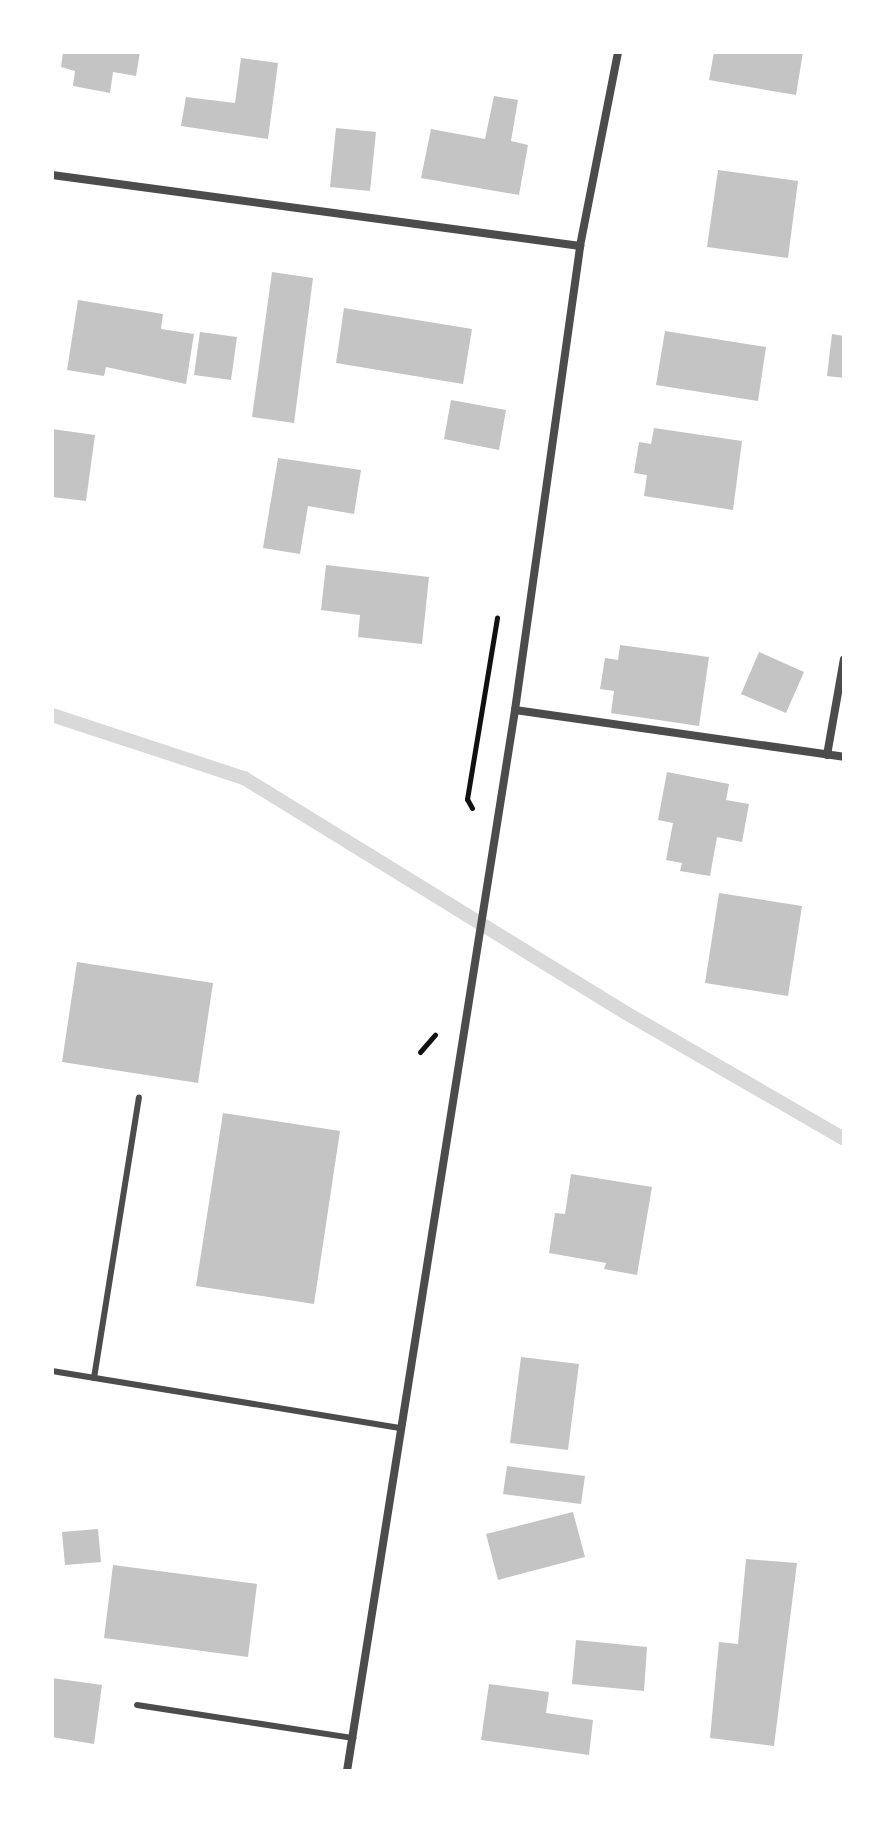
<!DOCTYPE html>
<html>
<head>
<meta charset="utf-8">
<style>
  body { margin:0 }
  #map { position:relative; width:896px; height:1823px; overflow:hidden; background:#fff; font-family:Overpass,sans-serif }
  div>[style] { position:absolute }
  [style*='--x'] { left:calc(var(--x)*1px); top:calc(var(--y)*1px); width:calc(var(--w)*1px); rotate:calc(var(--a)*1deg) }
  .stream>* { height:14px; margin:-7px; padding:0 7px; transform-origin:7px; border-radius:7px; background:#d9d9d9 }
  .building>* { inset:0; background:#c4c4c4 }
  .path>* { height:5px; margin:-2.5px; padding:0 2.5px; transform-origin:2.5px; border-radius:2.5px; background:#111 }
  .service>* { height:6px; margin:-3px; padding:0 3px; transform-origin:3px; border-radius:3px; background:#4c4c4c }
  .minor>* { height:8px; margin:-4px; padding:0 4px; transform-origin:4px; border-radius:4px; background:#4c4c4c }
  span { translate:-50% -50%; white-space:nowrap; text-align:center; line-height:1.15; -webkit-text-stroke:7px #fff; paint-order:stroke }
  .frame { position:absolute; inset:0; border:54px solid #fff; pointer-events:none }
</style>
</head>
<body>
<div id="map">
  <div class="stream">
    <i style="--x:52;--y:715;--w:202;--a:18.2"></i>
    <i style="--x:244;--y:778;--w:448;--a:31.6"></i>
    <i style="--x:626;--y:1013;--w:252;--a:30"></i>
  </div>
  <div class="building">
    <i style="clip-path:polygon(63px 52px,140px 52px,136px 76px,113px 72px,110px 93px,73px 86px,75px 71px,61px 67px)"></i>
    <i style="clip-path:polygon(714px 52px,803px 52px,796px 95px,709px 80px)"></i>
    <i style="clip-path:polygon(241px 58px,278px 63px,268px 139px,181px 126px,186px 97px,235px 103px)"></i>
    <i style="clip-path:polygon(494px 96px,518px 100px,511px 141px,528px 145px,519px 195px,421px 178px,431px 129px,485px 139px)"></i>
    <i style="clip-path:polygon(336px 128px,376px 132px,370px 191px,330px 187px)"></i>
    <i style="clip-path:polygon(718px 170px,798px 181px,788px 258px,707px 247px)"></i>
    <i style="clip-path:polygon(272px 272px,313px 278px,294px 423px,252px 417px)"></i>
    <i style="clip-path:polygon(78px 300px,163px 314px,161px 329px,194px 334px,186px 384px,106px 367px,104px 376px,67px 370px)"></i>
    <i style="clip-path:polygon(344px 308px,472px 329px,463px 384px,336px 363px)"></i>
    <i style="clip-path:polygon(665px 331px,766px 347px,758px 401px,656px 385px)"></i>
    <i style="clip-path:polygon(200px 332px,237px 337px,231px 380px,194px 375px)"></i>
    <i style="clip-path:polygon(832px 334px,844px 336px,844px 378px,827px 376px)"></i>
    <i style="clip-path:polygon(451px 400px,506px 410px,499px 450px,444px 439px)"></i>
    <i style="clip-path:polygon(654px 428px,742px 441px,733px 510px,644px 496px,647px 475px,634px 473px,639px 442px,651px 444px)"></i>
    <i style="clip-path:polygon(52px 429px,95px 435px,86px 501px,52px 497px)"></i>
    <i style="clip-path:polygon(278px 458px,361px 470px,354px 514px,308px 506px,300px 554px,263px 548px)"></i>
    <i style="clip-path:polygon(326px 565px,429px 577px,422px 644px,358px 637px,360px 615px,321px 610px)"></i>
    <i style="clip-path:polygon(620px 645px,709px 657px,699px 726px,611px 713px,614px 691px,600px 689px,605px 658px,618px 660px)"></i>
    <i style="clip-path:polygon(759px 652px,804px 672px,786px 713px,741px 694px)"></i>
    <i style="clip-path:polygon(667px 772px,729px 784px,726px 800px,749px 804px,742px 842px,717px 837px,710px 876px,680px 871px,682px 863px,666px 860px,673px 823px,658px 820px)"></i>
    <i style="clip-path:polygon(719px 893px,802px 906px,788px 996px,705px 983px)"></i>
    <i style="clip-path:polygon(77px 962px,213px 983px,198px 1083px,62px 1062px)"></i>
    <i style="clip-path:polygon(223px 1113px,340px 1131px,314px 1304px,196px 1286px)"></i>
    <i style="clip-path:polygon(571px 1174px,652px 1187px,637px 1275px,604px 1269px,606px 1263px,549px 1253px,555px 1213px,565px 1214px)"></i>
    <i style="clip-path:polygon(521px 1357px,579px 1364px,568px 1450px,510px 1443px)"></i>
    <i style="clip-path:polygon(507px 1466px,585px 1476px,581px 1504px,503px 1494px)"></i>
    <i style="clip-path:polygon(573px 1512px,585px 1557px,498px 1580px,486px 1534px)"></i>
    <i style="clip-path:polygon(98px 1529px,101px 1562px,65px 1565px,62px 1532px)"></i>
    <i style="clip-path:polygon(746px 1559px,797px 1563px,774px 1746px,710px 1738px,719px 1642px,738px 1644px)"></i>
    <i style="clip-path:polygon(113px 1565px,257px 1584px,248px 1657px,104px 1638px)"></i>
    <i style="clip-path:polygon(576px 1640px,647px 1647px,644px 1691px,572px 1684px)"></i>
    <i style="clip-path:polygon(52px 1678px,102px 1685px,94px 1744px,52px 1737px)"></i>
    <i style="clip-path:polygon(489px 1684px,549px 1692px,546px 1713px,593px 1720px,589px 1755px,481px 1740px)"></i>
  </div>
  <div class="path">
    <i style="--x:472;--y:808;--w:10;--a:-119"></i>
    <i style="--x:467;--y:799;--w:184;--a:-80.6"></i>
    <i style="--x:420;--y:1052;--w:23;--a:-49"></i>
  </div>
  <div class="service">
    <i style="--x:52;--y:1371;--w:354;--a:9.3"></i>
    <i style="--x:94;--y:1378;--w:284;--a:-80.9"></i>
    <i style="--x:137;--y:1705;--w:219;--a:8.7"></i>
  </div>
  <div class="minor">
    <i style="--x:52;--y:175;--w:533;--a:7.66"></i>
    <i style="--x:515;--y:710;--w:332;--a:8.1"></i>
    <i style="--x:827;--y:755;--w:97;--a:-80"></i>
    <i style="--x:347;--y:1771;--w:1074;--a:-81"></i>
    <i style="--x:515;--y:710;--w:469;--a:-82"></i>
    <i style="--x:580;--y:246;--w:198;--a:-78.9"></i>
  </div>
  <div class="frame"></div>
</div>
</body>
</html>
